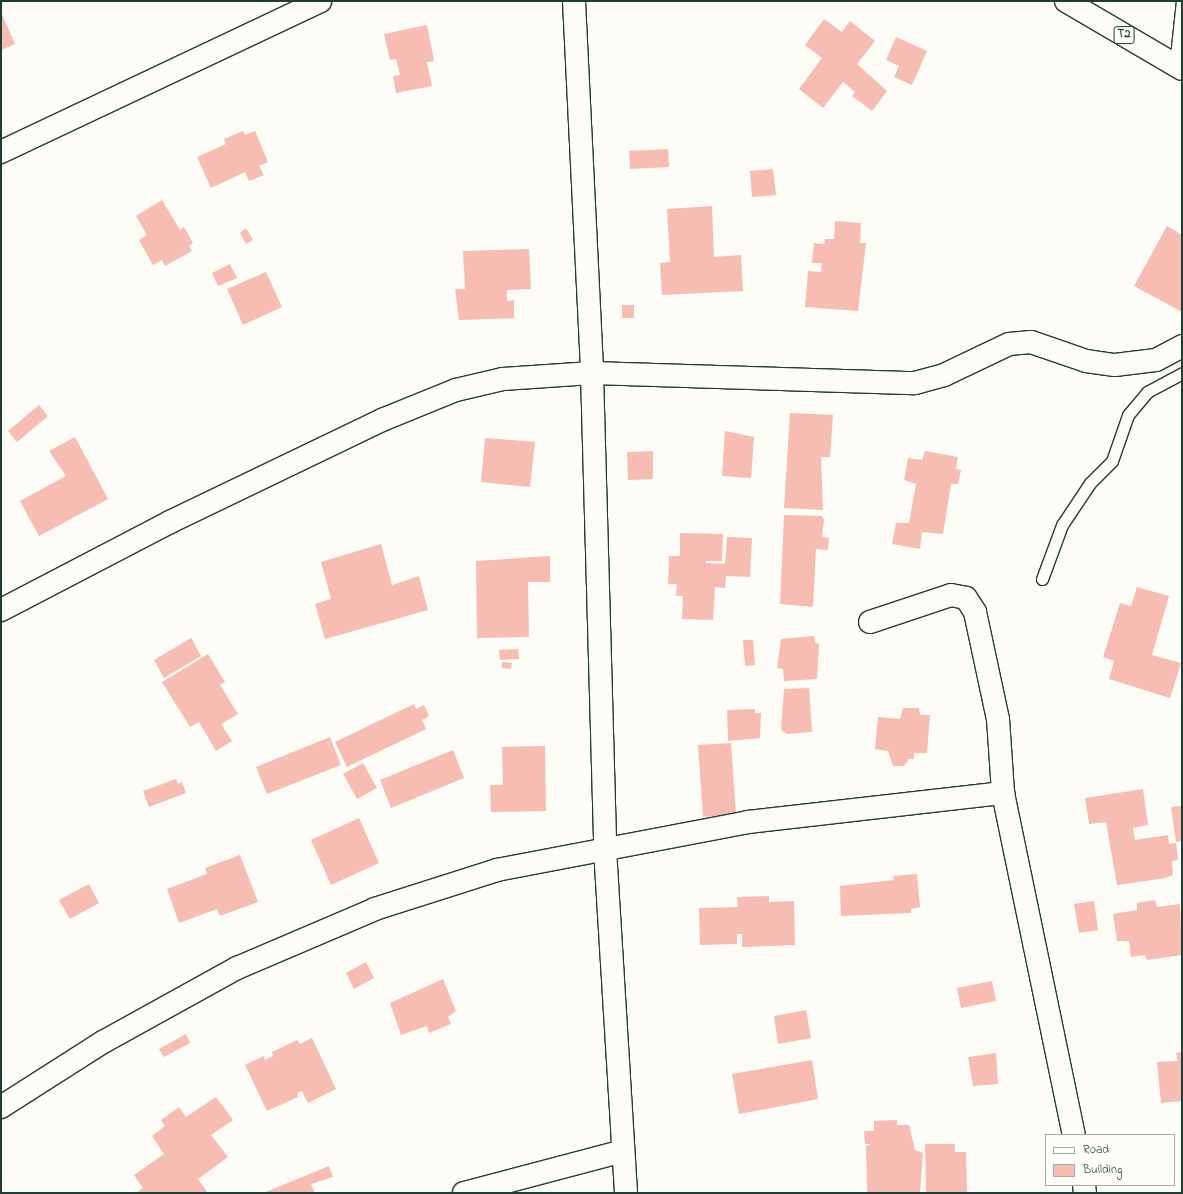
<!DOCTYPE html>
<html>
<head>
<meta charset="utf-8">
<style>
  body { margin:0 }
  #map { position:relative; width:1183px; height:1194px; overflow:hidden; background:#fdfcf7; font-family:"Indie Flower",sans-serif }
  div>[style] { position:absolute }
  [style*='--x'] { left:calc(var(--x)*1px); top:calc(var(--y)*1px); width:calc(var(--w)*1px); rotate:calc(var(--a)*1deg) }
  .building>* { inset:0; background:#f7bcb2 }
  .roads { filter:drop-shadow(1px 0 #1f3d34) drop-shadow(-1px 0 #1f3d34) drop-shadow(0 1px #1f3d34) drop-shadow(0 -1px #1f3d34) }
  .lane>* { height:11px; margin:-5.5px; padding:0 5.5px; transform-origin:5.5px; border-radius:5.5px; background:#fdfcf7 }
  .street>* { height:22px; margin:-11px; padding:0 11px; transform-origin:11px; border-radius:11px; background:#fdfcf7 }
  .highway>* { height:22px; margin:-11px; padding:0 11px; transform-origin:11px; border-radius:11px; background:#fdfcf7 }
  span { translate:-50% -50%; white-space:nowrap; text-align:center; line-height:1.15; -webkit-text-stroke:4px #fdfcf7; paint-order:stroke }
  .shield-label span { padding:1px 3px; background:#fdfcf7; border:1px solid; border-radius:3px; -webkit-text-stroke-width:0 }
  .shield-label { font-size:12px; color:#1f3d34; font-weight:700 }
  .frame { position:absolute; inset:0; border:2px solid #1f3d34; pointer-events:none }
  .legend { position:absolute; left:1045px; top:1134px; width:130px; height:52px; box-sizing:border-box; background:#fdfcf7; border:1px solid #a4b0a9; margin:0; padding:5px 7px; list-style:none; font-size:12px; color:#1f3d34 }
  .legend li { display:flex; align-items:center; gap:8px; height:20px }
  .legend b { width:20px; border:1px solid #a4b0a9 }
</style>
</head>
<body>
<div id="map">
  <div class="building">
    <i style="clip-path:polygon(1px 12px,15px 44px,1px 50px)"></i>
    <i style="clip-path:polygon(824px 19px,842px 32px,850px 21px,875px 41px,857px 64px,887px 91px,872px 111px,852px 96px,855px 92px,843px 82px,823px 108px,799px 89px,822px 58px,805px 45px)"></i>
    <i style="clip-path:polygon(427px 25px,434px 61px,427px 62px,432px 86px,396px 93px,393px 76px,400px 75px,396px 59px,390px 60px,384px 34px)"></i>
    <i style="clip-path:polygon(896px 37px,927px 51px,912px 85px,894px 77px,899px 66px,886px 60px)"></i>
    <i style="clip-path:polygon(243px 131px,245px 135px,255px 131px,268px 162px,259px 166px,264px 175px,249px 181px,245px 172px,211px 188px,197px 157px,226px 144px,224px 139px)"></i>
    <i style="clip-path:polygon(668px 149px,669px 167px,630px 169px,629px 151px)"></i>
    <i style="clip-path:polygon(773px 169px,776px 195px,752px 197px,750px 171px)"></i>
    <i style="clip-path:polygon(162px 200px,180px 230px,184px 227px,193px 243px,189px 246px,192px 251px,165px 266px,162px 260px,153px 265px,139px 240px,147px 235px,136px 216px)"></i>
    <i style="clip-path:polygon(712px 206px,714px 257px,741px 255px,743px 291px,662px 295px,660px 263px,670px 262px,667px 209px)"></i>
    <i style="clip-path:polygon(835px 221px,861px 223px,860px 243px,866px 243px,858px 311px,805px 307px,808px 271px,821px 272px,822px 263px,812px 263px,814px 243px,824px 244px,825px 239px,834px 239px)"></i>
    <i style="clip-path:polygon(1167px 226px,1182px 235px,1182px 312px,1134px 286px)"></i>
    <i style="clip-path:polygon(246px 228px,253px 240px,246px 244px,240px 233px)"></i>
    <i style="clip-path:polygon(529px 249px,531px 289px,507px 290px,507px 301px,514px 300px,514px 318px,459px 320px,455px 289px,465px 289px,463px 251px)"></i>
    <i style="clip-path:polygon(230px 264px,237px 278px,218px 286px,212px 273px)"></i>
    <i style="clip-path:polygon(266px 272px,282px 307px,243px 325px,227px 289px)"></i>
    <i style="clip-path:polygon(622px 305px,634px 305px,634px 318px,622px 318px)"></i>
    <i style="clip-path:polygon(39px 405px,48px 416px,17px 442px,8px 431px)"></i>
    <i style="clip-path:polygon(790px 413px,833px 415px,830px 457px,821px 457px,823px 510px,784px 508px)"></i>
    <i style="clip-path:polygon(725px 431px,754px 437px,751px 478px,722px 476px)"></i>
    <i style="clip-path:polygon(75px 437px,108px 499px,39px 536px,20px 501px,66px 476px,49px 451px)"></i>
    <i style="clip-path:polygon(485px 438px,535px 442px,530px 487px,481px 482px)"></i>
    <i style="clip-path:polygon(653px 451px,653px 479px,628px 480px,627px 452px)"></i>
    <i style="clip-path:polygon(925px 451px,958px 457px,956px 469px,961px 470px,958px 484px,951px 484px,943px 534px,922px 532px,920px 549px,892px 544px,896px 523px,909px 523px,916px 484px,904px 480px,908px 458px,922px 460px)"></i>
    <i style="clip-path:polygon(784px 515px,822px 516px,824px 520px,822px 537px,829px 538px,828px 550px,816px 549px,813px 607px,780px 604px)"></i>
    <i style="clip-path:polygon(680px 533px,723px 534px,722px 561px,706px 561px,706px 563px,725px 564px,727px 537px,752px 538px,750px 577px,726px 576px,725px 588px,715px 587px,713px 620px,682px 619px,683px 596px,676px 596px,677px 584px,668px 584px,669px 556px,680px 556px)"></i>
    <i style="clip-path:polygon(381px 544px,392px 585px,419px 576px,428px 610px,325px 639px,315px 604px,331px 599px,321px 562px)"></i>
    <i style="clip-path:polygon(550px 556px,550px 582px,528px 582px,529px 637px,477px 638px,476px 561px)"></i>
    <i style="clip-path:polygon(1137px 587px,1169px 596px,1152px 655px,1181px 663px,1170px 698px,1109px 679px,1114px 661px,1103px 657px,1120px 603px,1131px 606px)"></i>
    <i style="clip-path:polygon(814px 636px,815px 643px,819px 644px,817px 679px,784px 681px,783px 669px,777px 668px,781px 639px)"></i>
    <i style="clip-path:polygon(191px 638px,201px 656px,164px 678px,154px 660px)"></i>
    <i style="clip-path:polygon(743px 640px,753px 640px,755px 665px,745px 666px)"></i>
    <i style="clip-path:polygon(518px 649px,519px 659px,500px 660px,499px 650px)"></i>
    <i style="clip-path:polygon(208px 654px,225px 682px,220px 685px,238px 714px,221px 724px,232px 741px,216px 751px,199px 722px,190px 727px,162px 682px)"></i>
    <i style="clip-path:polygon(502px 662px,512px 663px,511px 669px,502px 668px)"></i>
    <i style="clip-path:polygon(809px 688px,812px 732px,787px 734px,781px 730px,784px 689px)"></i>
    <i style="clip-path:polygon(414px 704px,416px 709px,424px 705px,429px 716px,422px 720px,426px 729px,347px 767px,335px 742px)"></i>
    <i style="clip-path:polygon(903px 708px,919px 708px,920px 715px,930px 715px,927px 753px,914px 753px,914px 759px,909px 759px,904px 766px,893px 766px,888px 751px,875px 749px,878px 717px,900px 719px)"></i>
    <i style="clip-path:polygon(755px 709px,755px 713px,761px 713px,760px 738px,728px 741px,727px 710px)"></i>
    <i style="clip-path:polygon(330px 737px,341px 765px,267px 794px,256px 767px)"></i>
    <i style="clip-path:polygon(731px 743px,736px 814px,703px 817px,698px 745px)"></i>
    <i style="clip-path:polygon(545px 746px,546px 811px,491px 812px,490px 785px,503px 785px,502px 747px)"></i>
    <i style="clip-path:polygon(453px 750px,464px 778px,391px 808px,380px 780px)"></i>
    <i style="clip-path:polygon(363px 763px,377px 788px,357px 799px,343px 774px)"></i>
    <i style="clip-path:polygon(176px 779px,178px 784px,182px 782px,186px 793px,149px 807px,143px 791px)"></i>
    <i style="clip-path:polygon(1143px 789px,1148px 825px,1133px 828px,1135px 840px,1168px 835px,1169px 844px,1176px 843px,1178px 860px,1172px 861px,1173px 875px,1166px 878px,1117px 885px,1106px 822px,1089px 824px,1085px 798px)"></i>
    <i style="clip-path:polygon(1182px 806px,1182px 841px,1176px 842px,1171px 807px)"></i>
    <i style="clip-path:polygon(359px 818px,379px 863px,331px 885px,311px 840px)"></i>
    <i style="clip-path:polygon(240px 855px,258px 902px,220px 916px,217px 909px,179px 923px,167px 889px,207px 874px,205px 868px)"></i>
    <i style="clip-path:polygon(917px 874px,920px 907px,911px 909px,911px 913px,841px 916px,840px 886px,894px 880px,893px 876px)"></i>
    <i style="clip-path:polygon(89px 884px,99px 903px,70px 919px,59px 900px)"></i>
    <i style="clip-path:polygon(769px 896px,769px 902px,794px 901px,795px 945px,742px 947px,742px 934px,737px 934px,737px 944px,700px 945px,699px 908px,738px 907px,737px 897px)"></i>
    <i style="clip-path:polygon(1155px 900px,1157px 907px,1180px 904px,1182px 955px,1147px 960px,1145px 955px,1131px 957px,1129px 941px,1117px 941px,1113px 914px,1137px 910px,1137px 903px)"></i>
    <i style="clip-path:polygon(1094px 901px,1098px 930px,1079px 933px,1074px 904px)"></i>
    <i style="clip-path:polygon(366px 962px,374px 978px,354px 989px,346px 973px)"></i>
    <i style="clip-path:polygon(443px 979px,456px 1011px,448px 1017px,451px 1024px,429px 1033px,427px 1026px,401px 1035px,390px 1003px)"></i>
    <i style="clip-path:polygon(992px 981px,996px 1001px,961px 1008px,957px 988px)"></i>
    <i style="clip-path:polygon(806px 1010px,811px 1038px,778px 1044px,774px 1016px)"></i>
    <i style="clip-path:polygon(186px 1034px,190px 1043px,164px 1057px,159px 1049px)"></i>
    <i style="clip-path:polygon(312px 1038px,336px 1089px,308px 1103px,302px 1091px,297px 1093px,298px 1097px,267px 1111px,245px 1065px,264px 1056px,265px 1060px,273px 1056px,272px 1052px,297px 1040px,300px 1044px)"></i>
    <i style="clip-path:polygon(1182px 1052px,1182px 1101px,1161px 1103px,1157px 1062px,1178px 1061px,1176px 1053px)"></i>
    <i style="clip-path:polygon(996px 1053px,998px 1084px,973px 1086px,968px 1057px)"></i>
    <i style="clip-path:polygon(812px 1060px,818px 1099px,739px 1114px,732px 1074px)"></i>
    <i style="clip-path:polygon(216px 1097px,233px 1120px,211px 1135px,228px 1157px,198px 1179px,208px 1193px,136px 1193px,143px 1188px,134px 1175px,164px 1154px,152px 1136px,165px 1126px,161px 1120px,179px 1107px,186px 1117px)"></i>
    <i style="clip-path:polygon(897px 1120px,897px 1125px,909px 1125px,915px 1150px,923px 1153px,920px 1192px,867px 1193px,866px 1146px,871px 1144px,865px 1144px,864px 1131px,874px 1131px,874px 1121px)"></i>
    <i style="clip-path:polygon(925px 1144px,955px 1144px,955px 1152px,966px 1152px,967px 1193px,926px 1193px)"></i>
    <i style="clip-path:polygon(329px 1166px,333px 1177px,311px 1184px,315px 1193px,263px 1193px)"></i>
  </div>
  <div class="roads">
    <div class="lane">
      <i style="--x:1175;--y:65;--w:64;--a:-83.8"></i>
      <i style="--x:1042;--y:579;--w:58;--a:-69.7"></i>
      <i style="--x:1062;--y:525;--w:50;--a:-56.3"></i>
      <i style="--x:1090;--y:483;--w:31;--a:-45"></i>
      <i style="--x:1112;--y:461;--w:49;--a:-70.8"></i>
      <i style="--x:1128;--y:415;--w:30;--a:-50"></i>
      <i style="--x:1147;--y:392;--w:40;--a:-28"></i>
    </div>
    <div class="street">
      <i style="--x:574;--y:1;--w:372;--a:87.2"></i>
      <i style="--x:592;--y:373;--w:476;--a:88.4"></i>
      <i style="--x:605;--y:849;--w:345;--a:86.5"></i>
      <i style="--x:1;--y:152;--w:353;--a:-25.3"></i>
      <i style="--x:1;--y:610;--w:191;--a:-27.5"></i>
      <i style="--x:170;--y:522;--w:235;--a:-25.7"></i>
      <i style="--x:382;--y:420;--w:80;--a:-22.1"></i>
      <i style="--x:456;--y:390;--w:48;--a:-13.2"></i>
      <i style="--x:503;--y:379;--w:89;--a:-3.9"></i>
      <i style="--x:592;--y:373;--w:323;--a:1.8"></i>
      <i style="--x:915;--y:383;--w:30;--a:-15"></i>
      <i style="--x:944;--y:375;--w:72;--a:-25.5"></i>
      <i style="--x:1009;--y:344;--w:22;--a:-5"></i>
      <i style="--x:1031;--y:342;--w:58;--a:19.1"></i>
      <i style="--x:1086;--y:361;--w:29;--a:8"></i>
      <i style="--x:1115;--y:365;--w:41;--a:-7"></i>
      <i style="--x:1156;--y:360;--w:30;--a:-28"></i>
      <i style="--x:870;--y:622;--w:85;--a:-18.4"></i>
      <i style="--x:951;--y:595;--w:15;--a:11"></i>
      <i style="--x:966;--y:598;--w:17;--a:57"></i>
      <i style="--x:975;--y:612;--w:109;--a:77.9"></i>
      <i style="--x:998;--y:719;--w:74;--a:86.1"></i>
      <i style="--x:1003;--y:793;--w:349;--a:78.3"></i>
      <i style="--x:1;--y:1107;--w:121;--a:-32.5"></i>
      <i style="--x:103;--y:1042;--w:153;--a:-28.9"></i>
      <i style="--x:237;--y:968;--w:150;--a:-23.1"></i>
      <i style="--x:375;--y:909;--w:128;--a:-17.7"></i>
      <i style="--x:497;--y:870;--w:256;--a:-10.8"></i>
      <i style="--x:748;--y:822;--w:257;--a:-6.5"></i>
      <i style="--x:1084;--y:1185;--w:8;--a:83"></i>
      <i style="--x:464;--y:1193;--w:164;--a:-14.8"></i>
    </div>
    <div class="highway">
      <i style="--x:1066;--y:1;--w:134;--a:30.4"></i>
    </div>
  </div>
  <div class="shield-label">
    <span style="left:1124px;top:35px">T2</span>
  </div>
  <div class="frame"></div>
  <ul class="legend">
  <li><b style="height:5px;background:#fdfcf7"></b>Road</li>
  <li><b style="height:11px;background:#f7bcb2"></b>Building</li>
  </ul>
</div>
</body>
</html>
